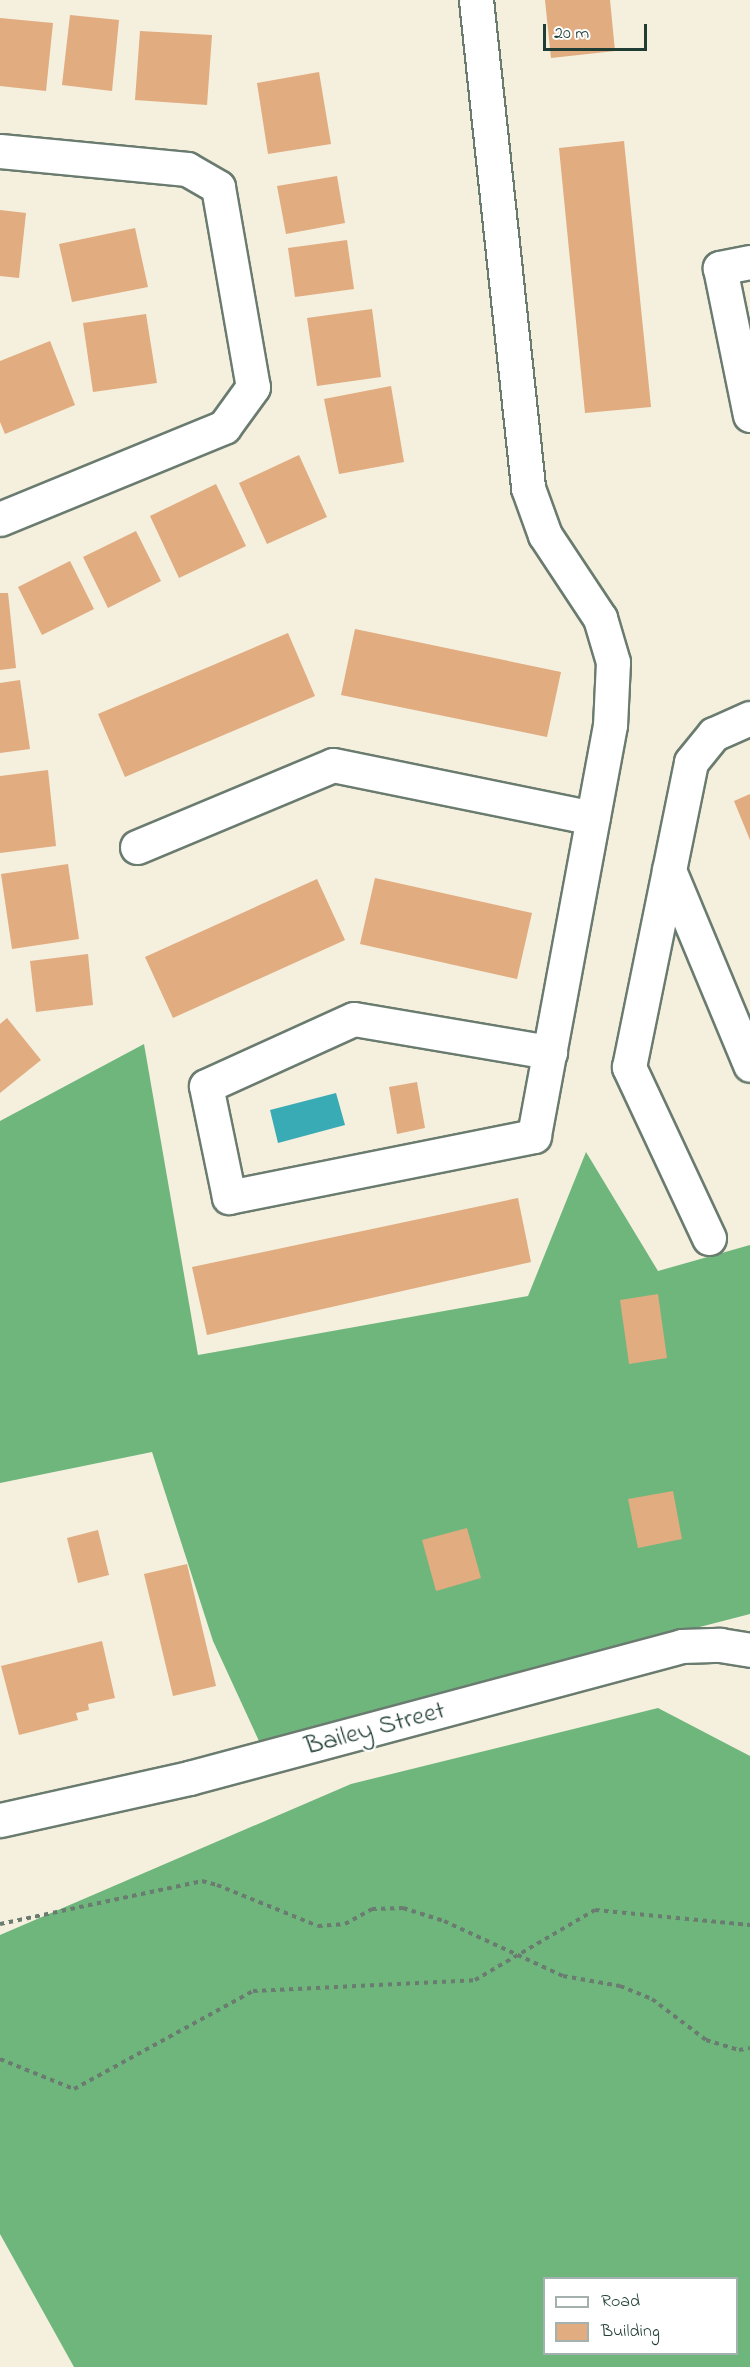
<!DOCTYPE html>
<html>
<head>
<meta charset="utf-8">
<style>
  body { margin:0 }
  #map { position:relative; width:750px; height:2367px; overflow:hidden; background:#f5efdd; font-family:"Indie Flower",sans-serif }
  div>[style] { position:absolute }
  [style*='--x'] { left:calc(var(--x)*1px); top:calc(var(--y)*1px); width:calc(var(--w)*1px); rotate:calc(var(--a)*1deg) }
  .forest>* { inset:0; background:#6fb67d }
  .water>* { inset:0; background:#39abb4 }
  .building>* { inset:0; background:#e0ac80 }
  .path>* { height:4px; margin-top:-2px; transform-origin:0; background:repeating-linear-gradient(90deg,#6a7b6f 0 4.5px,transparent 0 9px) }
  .roads { filter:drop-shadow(2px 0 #6a7b6f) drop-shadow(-2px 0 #6a7b6f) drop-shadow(0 2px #6a7b6f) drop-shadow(0 -2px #6a7b6f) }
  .minor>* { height:33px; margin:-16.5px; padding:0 16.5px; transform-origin:16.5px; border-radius:16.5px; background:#fff }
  span { translate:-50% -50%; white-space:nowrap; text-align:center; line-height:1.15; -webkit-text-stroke:4.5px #fff; paint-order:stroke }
  .street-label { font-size:27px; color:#1f3d34 }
  .legend { position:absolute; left:543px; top:2277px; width:195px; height:78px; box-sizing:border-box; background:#fff; border:2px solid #a5b1ae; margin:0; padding:8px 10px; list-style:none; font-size:18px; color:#1f3d34 }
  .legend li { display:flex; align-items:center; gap:12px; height:30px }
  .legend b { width:30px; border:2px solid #a5b1ae }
  .scale { position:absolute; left:543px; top:24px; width:104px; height:27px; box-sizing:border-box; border:3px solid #1f3d34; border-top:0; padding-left:8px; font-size:18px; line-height:21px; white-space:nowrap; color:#1f3d34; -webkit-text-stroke:4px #fff; paint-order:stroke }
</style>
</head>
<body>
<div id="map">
  <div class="forest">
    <i style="clip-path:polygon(144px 1044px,198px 1355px,528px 1296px,586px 1152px,658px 1271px,750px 1245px,750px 1614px,259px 1741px,213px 1641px,152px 1452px,0 1483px,0 1121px)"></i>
    <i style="clip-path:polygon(evenodd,658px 1708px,750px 1756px,750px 2367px,74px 2367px,0 2234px,0 1935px,351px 1784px,658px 1708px,736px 2278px,736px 2354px,544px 2354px,544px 2278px,736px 2278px)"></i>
  </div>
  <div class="water">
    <i style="clip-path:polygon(336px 1093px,345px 1125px,278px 1143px,270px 1110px)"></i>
  </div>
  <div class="building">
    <i style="clip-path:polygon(545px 0,610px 0,615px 51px,551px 58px)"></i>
    <i style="clip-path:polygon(70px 15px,119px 20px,112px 91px,62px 85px)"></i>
    <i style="clip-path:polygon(0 18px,53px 23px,46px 91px,0 86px)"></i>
    <i style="clip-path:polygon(140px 31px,212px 35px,207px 105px,135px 100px)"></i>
    <i style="clip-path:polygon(319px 72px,331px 144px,268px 154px,257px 83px)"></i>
    <i style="clip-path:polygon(624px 141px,651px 407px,585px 413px,559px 148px)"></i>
    <i style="clip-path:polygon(337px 176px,345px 223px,286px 234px,277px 186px)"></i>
    <i style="clip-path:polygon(0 210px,26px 213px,19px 278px,0 276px)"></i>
    <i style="clip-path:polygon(135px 228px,148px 287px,72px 302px,59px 244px)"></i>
    <i style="clip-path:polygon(347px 240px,354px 289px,295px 297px,288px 248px)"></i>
    <i style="clip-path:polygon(372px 309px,381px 377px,317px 386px,307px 318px)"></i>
    <i style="clip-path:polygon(146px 314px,157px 383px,93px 392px,83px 323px)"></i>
    <i style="clip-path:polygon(50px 341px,75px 405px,5px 434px,0 422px,0 361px)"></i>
    <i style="clip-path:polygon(391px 386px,404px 462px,339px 474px,324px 399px)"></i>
    <i style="clip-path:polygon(299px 455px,327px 517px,267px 544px,239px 483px)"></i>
    <i style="clip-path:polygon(216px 484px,246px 546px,179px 578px,150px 516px)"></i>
    <i style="clip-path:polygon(136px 531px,161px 581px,108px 608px,83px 557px)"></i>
    <i style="clip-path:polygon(70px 561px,94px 609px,42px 635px,18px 587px)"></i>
    <i style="clip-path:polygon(0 593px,8px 593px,16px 668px,0 670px)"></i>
    <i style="clip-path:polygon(355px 629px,561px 672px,547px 737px,341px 695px)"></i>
    <i style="clip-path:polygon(288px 633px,315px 696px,125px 777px,98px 714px)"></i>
    <i style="clip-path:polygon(20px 680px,30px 749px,0 753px,0 683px)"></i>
    <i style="clip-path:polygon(48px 770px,56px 846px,0 853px,0 776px)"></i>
    <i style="clip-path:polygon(750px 794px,750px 840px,734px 801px)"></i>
    <i style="clip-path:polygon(68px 864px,79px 939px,12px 949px,1px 874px)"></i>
    <i style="clip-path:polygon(375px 878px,532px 913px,517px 979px,360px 944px)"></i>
    <i style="clip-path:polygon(317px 879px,345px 940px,173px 1018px,145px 957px)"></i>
    <i style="clip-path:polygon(88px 954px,93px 1005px,36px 1012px,30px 961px)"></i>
    <i style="clip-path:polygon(7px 1018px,41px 1060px,0 1093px,0 1024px)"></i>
    <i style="clip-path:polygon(417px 1082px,425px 1128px,397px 1134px,389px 1087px)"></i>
    <i style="clip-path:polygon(518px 1198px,531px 1262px,207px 1335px,192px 1267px)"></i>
    <i style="clip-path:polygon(658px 1294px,667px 1358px,629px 1364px,620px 1300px)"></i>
    <i style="clip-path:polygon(673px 1491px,682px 1539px,638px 1548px,628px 1499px)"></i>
    <i style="clip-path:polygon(467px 1528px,481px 1578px,436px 1591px,422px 1540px)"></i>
    <i style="clip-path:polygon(98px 1530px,109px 1575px,78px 1583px,67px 1538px)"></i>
    <i style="clip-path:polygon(187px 1564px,216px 1686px,173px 1696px,144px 1574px)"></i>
    <i style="clip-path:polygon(102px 1641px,115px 1698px,88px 1704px,89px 1710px,76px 1713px,78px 1720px,19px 1735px,1px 1666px)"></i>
  </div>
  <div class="path">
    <i style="--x:0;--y:1924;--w:207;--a:-12"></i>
    <i style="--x:202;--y:1881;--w:16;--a:15"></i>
    <i style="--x:217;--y:1885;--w:109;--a:22.1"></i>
    <i style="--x:318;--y:1926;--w:27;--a:-4"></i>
    <i style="--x:345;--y:1924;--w:31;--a:-29"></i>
    <i style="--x:372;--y:1909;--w:31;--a:-2"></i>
    <i style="--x:403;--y:1908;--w:43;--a:17.6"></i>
    <i style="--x:444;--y:1921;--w:131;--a:24.8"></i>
    <i style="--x:563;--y:1976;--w:58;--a:10"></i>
    <i style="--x:620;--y:1986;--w:35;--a:22"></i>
    <i style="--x:652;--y:1999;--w:68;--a:37.2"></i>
    <i style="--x:706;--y:2040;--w:34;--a:17"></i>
    <i style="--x:739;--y:2050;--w:11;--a:-10"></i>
    <i style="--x:0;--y:2059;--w:80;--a:22.1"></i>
    <i style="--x:74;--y:2089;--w:204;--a:-28.7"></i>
    <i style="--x:253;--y:1991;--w:222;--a:-2.8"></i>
    <i style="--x:475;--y:1980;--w:139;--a:-30.3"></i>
    <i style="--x:595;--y:1910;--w:156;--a:5.5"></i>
  </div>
  <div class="roads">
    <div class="minor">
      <i style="--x:476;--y:0;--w:491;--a:83.9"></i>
      <i style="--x:528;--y:488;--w:50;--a:70.1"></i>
      <i style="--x:545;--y:535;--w:100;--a:56.5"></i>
      <i style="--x:600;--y:618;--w:46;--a:73.5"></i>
      <i style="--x:613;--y:662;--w:63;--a:92.7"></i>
      <i style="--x:610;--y:725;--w:418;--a:100.5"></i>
      <i style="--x:534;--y:1136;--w:311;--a:168.7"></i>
      <i style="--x:229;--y:1197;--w:113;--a:-101.7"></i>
      <i style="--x:206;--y:1086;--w:162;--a:-24.4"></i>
      <i style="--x:354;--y:1019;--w:199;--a:9.6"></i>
      <i style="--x:0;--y:151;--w:188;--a:5.5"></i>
      <i style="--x:187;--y:169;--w:36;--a:30"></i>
      <i style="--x:218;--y:187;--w:203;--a:80.1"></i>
      <i style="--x:253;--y:387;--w:49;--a:125.9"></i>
      <i style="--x:224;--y:427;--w:242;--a:157.7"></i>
      <i style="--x:750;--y:262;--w:31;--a:169"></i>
      <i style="--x:720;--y:268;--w:150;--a:78.5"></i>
      <i style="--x:137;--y:847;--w:212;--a:-22.7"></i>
      <i style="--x:333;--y:765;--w:265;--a:11.5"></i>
      <i style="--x:669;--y:870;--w:211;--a:67.4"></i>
      <i style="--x:709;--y:1238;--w:189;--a:-115.1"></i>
      <i style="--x:629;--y:1067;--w:311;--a:-78.5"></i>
      <i style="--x:691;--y:762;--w:36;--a:-51"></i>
      <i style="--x:714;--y:734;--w:39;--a:-24"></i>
      <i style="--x:0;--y:1820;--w:194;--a:-12.5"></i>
      <i style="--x:189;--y:1778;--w:510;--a:-14.99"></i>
      <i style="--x:682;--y:1646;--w:38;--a:-2"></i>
      <i style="--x:720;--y:1645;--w:30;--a:9"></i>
    </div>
  </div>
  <div class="street-label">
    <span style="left:375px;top:1729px;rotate:-15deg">Bailey Street</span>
  </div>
  <ul class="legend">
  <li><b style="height:8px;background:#fff"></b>Road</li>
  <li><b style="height:16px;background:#e0ac80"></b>Building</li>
  </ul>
  <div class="scale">20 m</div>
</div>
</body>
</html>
